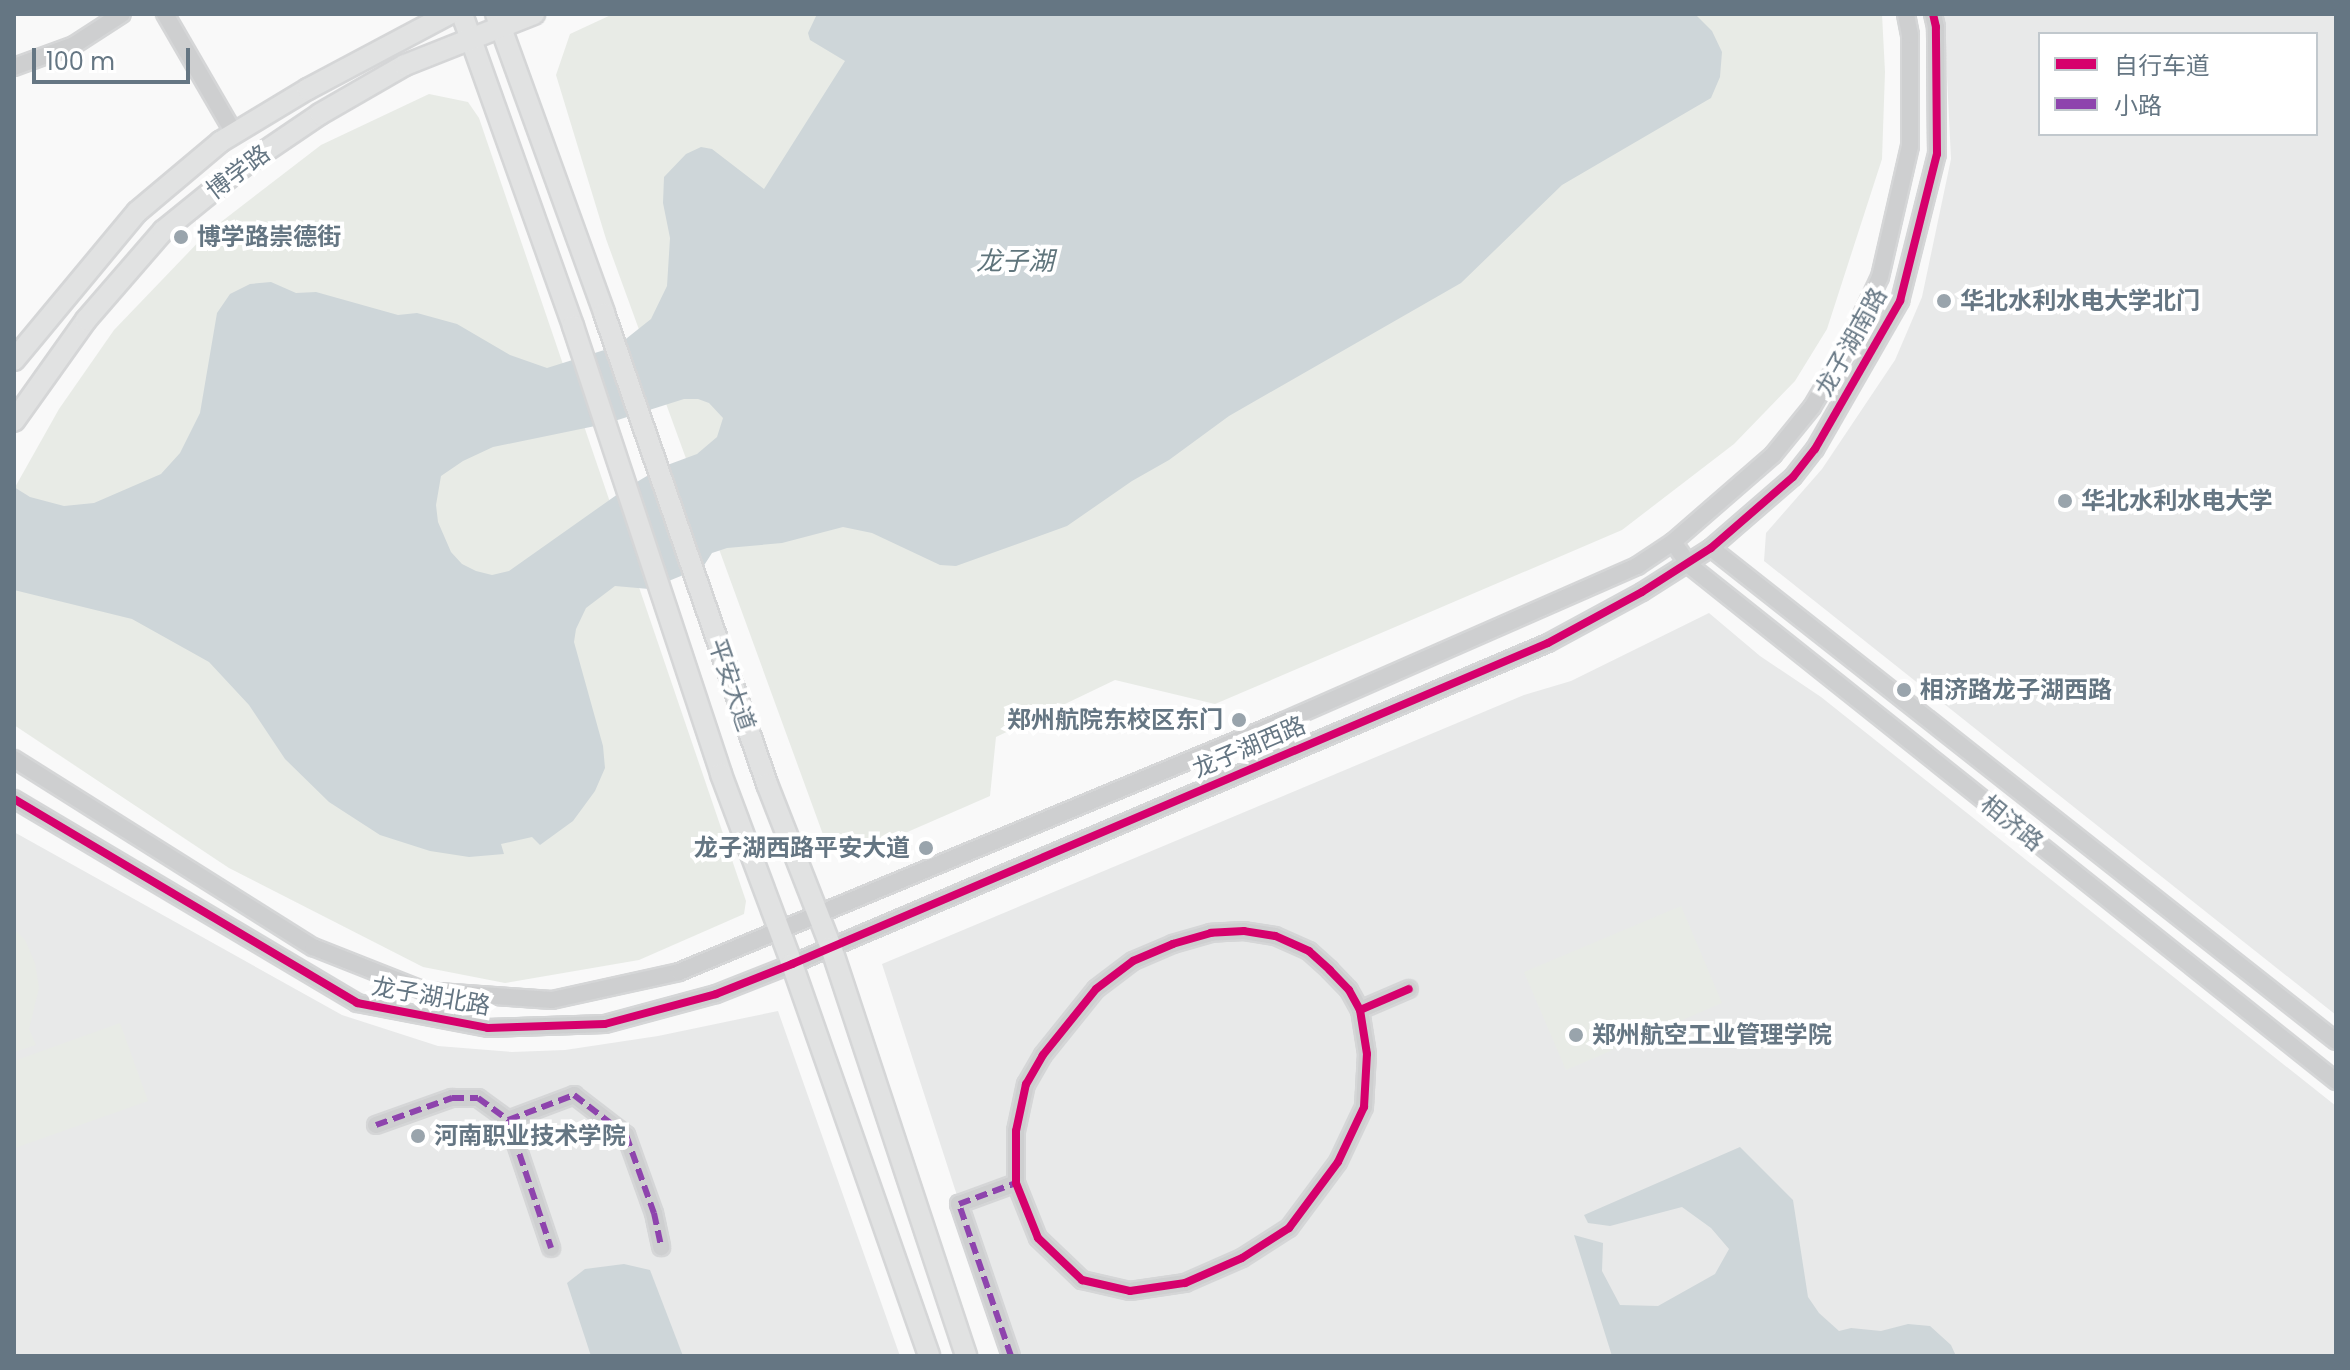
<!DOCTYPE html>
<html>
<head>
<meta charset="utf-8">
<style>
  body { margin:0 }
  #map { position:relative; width:2350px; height:1370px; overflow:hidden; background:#f9f9f9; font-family:Poppins,"Noto Sans SC",sans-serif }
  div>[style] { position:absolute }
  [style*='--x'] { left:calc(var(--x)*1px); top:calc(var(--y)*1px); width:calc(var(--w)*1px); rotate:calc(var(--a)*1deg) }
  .built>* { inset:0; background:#e8e9e9 }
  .green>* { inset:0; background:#e8ebe6 }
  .water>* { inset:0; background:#ced6d9 }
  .roads { filter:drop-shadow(2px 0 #d5d6d7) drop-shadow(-2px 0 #d5d6d7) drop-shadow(0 2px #d5d6d7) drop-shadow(0 -2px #d5d6d7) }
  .minor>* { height:16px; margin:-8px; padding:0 8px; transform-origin:8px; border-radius:8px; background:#cecfd0 }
  .major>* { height:20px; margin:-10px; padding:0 10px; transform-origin:10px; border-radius:10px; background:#e1e2e2 }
  .quiet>* { height:6px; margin-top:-3px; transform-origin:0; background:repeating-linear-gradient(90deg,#8e44ad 0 12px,transparent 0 18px) }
  .cycleway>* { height:8px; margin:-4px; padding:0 4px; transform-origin:4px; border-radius:4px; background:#d6006c }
  .dots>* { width:22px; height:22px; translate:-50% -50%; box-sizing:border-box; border:4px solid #fff; border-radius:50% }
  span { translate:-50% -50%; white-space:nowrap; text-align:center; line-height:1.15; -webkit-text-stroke:8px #fff; paint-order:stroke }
  .street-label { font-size:24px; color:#657683 }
  .poi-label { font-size:24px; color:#657683; font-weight:700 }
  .left { translate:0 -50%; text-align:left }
  .right { translate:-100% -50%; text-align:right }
  .water-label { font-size:26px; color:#60757c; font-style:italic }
  .frame { position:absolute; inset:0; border:16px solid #657683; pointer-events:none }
  .legend { position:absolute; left:2038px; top:32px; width:280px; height:104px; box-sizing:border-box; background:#fff; border:2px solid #c1c8cd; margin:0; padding:10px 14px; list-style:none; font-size:24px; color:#657683 }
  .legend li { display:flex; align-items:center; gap:16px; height:40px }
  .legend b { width:40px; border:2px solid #c1c8cd }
  .scale { position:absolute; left:32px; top:48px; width:158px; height:36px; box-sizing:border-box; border:4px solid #657683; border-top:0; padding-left:10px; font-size:24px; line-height:28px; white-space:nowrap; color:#657683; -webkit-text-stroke:6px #fff; paint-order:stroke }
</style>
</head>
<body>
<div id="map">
  <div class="built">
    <i style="clip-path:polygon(evenodd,1944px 14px,2336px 14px,2336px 1015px,1764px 561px,1766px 533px,1822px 469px,1895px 360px,1922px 297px,1951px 159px,1944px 14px,2040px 34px,2316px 34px,2316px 134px,2040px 134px,2040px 34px)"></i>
    <i style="clip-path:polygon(1709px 613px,1760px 656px,1821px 697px,2336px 1106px,2336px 1356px,1009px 1356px,882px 964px,1524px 695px,1571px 681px)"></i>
    <i style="clip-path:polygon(14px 832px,342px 1015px,438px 1046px,512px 1052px,565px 1050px,658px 1036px,778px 1011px,900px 1356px,14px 1356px)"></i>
  </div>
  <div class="green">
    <i style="clip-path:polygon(613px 14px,1882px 14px,1885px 72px,1882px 159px,1827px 329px,1795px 381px,1734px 444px,1622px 530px,1215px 704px,1115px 680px,996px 737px,990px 796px,857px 854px,829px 851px,606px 239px,556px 75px,570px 34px)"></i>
    <i style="clip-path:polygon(429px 94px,468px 102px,479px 118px,746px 901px,744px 914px,639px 960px,505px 983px,423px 967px,229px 868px,14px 725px,14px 489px,59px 409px,114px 330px,208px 232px,321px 145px)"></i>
    <i style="clip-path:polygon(1681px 906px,1722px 1003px,1566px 1070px,1524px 972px)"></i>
    <i style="clip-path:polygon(14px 929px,25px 940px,35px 963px,39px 988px,29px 1029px,36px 1045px,14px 1052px)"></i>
    <i style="clip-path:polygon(120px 1023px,148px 1101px,15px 1148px,14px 1061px)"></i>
  </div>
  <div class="water">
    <i style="clip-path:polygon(evenodd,817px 14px,1695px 14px,1712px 31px,1722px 52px,1720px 77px,1711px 98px,1562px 185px,1461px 283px,1229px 416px,1169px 460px,1132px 481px,1067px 526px,956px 566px,940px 565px,872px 533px,843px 527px,782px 543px,727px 548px,712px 553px,703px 567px,649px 589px,615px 586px,586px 608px,576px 629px,574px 642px,603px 746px,605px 768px,595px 791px,573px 821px,540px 845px,532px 837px,501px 844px,504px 854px,469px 857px,430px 851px,380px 835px,329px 802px,285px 759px,249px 705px,209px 662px,132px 619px,14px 590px,14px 487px,30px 497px,64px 506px,94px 503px,161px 474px,180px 453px,200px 413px,217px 313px,230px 294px,250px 284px,271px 282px,296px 293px,316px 292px,398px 315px,417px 313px,457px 324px,510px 355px,547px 368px,617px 346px,651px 319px,667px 286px,670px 238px,663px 203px,664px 177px,686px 154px,701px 147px,712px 149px,764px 189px,845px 61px,810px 40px,808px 33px,817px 14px,684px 399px,698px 399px,709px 403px,723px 418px,717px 437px,697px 454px,662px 467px,625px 489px,509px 571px,492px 575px,476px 571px,462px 564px,451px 552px,438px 522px,436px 505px,441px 476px,463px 461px,493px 447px,605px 424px,684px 399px)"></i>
    <i style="clip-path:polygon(1740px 1147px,1793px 1200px,1808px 1297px,1819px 1313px,1839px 1331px,1851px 1328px,1881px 1331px,1908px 1324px,1930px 1326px,1951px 1345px,1956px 1356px,1612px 1356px,1574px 1235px,1603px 1243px,1602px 1271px,1620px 1305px,1658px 1306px,1715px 1274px,1729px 1249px,1711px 1228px,1682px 1207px,1610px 1226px,1588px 1223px,1584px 1215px)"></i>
    <i style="clip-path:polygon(624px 1264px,650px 1270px,683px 1356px,591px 1356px,567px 1283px,585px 1269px)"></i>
  </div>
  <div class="roads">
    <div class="minor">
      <i style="--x:165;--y:14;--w:138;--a:59.9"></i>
      <i style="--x:14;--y:67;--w:64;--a:-20.1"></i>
      <i style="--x:74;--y:45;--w:57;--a:-32.9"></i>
      <i style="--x:1673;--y:542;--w:28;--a:55"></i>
      <i style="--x:1689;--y:565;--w:828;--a:38.57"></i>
      <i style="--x:1711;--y:548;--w:796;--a:38.27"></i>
      <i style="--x:14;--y:759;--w:353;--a:32.2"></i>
      <i style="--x:313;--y:947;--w:119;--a:21.6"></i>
      <i style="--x:424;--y:991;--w:128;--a:4"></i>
      <i style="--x:552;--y:1000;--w:130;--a:-12.4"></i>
      <i style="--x:679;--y:972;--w:655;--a:-22.53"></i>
      <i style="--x:1284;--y:721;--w:386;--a:-23.7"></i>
      <i style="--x:1637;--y:566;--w:43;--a:-33.7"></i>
      <i style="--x:1673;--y:542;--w:133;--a:-41"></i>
      <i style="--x:1773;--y:455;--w:62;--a:-50.9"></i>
      <i style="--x:1812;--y:407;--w:65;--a:-59.5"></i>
      <i style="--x:1845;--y:351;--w:82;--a:-64.7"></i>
      <i style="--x:1880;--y:277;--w:134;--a:-77.1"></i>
      <i style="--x:1910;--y:146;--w:111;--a:-90"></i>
      <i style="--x:1910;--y:35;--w:21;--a:-101"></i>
      <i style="--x:14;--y:799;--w:399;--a:30.7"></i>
      <i style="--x:357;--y:1003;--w:133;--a:10.8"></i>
      <i style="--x:488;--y:1028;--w:117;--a:-2"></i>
      <i style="--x:605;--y:1024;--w:115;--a:-15.1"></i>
      <i style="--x:716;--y:994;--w:82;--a:-21.5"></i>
      <i style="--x:792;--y:964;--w:821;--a:-23.01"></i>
      <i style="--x:1548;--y:643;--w:107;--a:-28.5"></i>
      <i style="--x:1642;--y:592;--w:82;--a:-32.5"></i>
      <i style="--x:1711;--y:548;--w:108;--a:-40.9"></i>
      <i style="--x:1793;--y:477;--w:36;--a:-52"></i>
      <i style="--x:1815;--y:449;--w:171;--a:-60.1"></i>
      <i style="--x:1900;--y:301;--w:152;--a:-75.9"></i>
      <i style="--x:1937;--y:154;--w:127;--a:-90.5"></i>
      <i style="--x:1936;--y:27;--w:13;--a:-103"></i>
      <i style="--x:1360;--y:1010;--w:23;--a:-119"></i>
      <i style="--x:1349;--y:990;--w:28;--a:-134"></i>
      <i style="--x:1330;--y:970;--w:28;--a:-138"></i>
      <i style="--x:1309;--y:951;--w:37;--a:-156"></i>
      <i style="--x:1275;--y:936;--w:31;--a:-171"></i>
      <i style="--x:1244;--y:931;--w:33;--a:177"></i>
      <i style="--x:1211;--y:933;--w:40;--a:164"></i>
      <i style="--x:1173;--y:944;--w:43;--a:157"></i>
      <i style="--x:1133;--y:961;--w:46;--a:142.9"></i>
      <i style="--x:1096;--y:989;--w:85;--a:128.8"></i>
      <i style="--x:1043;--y:1055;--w:34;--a:120"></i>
      <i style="--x:1026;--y:1084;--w:48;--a:102"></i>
      <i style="--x:1016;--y:1131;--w:52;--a:90"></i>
      <i style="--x:1016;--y:1183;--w:59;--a:68.2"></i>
      <i style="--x:1038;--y:1238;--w:61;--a:43.7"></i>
      <i style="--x:1082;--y:1280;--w:49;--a:12.9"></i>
      <i style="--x:1130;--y:1291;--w:56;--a:-8.3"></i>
      <i style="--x:1185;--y:1283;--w:62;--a:-23.7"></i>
      <i style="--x:1242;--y:1258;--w:56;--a:-32.6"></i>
      <i style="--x:1289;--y:1228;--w:82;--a:-53.4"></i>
      <i style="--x:1338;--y:1162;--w:61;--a:-64.7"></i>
      <i style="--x:1364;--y:1107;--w:53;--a:-86.8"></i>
      <i style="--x:1367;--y:1054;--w:45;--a:-99"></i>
      <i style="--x:1360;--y:1010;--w:53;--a:-23.2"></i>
      <i style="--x:508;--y:1120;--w:71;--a:-20.7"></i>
      <i style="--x:574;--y:1095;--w:66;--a:37.6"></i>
      <i style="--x:626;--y:1135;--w:83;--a:70.3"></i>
      <i style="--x:654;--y:1213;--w:35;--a:78"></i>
      <i style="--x:376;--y:1125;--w:81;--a:-19.6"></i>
      <i style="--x:452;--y:1098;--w:26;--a:0"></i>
      <i style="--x:478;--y:1098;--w:37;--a:36"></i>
      <i style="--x:508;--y:1120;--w:135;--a:71.4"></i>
      <i style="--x:1011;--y:1356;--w:161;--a:-108.9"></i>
      <i style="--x:959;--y:1204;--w:61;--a:-20.2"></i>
    </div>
    <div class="major">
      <i style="--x:462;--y:14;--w:331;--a:70.4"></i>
      <i style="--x:573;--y:326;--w:472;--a:71.7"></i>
      <i style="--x:721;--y:774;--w:203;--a:69.5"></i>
      <i style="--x:792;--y:964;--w:415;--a:70.7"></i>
      <i style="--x:496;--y:14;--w:318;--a:70.1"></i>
      <i style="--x:604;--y:313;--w:498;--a:70.9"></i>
      <i style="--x:767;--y:784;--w:175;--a:68.6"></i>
      <i style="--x:831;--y:947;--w:431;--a:71.7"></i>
      <i style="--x:14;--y:360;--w:192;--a:-50.3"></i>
      <i style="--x:137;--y:212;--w:109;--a:-40.1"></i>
      <i style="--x:220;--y:142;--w:103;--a:-31.1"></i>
      <i style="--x:308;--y:89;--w:160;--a:-28"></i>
      <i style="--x:14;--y:421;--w:124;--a:-54.5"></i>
      <i style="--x:86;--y:320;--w:118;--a:-49.1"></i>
      <i style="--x:163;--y:231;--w:102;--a:-39"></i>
      <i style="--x:242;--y:167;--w:94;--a:-34.2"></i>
      <i style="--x:320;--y:114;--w:98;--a:-30"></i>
      <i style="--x:405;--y:65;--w:139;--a:-21.6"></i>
    </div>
  </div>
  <div class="quiet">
    <i style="--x:508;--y:1120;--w:71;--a:-20.7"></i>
    <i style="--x:574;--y:1095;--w:66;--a:37.6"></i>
    <i style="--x:626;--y:1135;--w:83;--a:70.3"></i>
    <i style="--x:654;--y:1213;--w:35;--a:78"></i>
    <i style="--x:376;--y:1125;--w:81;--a:-19.6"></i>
    <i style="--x:452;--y:1098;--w:26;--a:0"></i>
    <i style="--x:478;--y:1098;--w:37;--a:36"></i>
    <i style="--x:508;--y:1120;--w:135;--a:71.4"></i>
    <i style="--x:1011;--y:1356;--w:161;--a:-108.9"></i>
    <i style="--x:959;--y:1204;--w:61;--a:-20.2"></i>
  </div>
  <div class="cycleway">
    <i style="--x:14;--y:799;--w:399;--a:30.7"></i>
    <i style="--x:357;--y:1003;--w:133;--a:10.8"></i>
    <i style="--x:488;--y:1028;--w:117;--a:-2"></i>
    <i style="--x:605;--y:1024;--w:115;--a:-15.1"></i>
    <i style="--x:716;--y:994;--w:82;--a:-21.5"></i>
    <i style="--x:792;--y:964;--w:821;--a:-23.01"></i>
    <i style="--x:1548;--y:643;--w:107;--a:-28.5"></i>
    <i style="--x:1642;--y:592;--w:82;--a:-32.5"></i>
    <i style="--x:1711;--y:548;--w:108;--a:-40.9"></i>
    <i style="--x:1793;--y:477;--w:36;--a:-52"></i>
    <i style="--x:1815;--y:449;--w:171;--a:-60.1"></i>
    <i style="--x:1900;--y:301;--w:152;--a:-75.9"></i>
    <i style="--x:1937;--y:154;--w:127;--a:-90.5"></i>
    <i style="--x:1936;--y:27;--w:13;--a:-103"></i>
    <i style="--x:1360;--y:1010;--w:23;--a:-119"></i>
    <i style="--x:1349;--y:990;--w:28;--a:-134"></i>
    <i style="--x:1330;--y:970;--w:28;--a:-138"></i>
    <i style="--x:1309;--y:951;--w:37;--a:-156"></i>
    <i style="--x:1275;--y:936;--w:31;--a:-171"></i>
    <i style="--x:1244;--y:931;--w:33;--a:177"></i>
    <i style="--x:1211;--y:933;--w:40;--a:164"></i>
    <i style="--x:1173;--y:944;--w:43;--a:157"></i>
    <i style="--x:1133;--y:961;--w:46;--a:142.9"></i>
    <i style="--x:1096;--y:989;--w:85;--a:128.8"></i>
    <i style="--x:1043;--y:1055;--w:34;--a:120"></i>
    <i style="--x:1026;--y:1084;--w:48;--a:102"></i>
    <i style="--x:1016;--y:1131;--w:52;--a:90"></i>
    <i style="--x:1016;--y:1183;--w:59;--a:68.2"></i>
    <i style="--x:1038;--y:1238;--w:61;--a:43.7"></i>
    <i style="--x:1082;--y:1280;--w:49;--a:12.9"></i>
    <i style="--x:1130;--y:1291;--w:56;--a:-8.3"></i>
    <i style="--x:1185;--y:1283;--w:62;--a:-23.7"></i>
    <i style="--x:1242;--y:1258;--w:56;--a:-32.6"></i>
    <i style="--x:1289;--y:1228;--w:82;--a:-53.4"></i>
    <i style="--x:1338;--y:1162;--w:61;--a:-64.7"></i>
    <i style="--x:1364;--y:1107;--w:53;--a:-86.8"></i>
    <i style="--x:1367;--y:1054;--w:45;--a:-99"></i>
    <i style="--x:1360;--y:1010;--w:53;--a:-23.2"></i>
  </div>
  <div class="dots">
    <i style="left:181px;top:237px;background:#99a4ac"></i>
    <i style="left:1944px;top:301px;background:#99a4ac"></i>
    <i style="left:2065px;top:501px;background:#99a4ac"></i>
    <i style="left:1904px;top:690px;background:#99a4ac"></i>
    <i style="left:1239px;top:720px;background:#99a4ac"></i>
    <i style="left:926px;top:848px;background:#99a4ac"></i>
    <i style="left:1576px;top:1035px;background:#99a4ac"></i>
    <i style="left:418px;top:1136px;background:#99a4ac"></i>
  </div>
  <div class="street-label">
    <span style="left:238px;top:172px;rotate:-37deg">博学路</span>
    <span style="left:1851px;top:342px;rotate:-61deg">龙子湖南路</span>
    <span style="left:732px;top:685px;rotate:71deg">平安大道</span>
    <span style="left:1249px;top:747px;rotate:-23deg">龙子湖西路</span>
    <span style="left:2012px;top:823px;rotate:39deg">相济路</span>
    <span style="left:431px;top:996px;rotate:10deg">龙子湖北路</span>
  </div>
  <div class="poi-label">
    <span class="left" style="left:197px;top:237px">博学路崇德街</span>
    <span class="left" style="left:1960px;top:301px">华北水利水电大学北门</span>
    <span class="left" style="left:2081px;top:501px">华北水利水电大学</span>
    <span class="left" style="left:1920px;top:690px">相济路龙子湖西路</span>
    <span class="right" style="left:1223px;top:720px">郑州航院东校区东门</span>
    <span class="right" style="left:910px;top:848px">龙子湖西路平安大道</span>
    <span class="left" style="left:1592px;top:1035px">郑州航空工业管理学院</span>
    <span class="left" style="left:434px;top:1136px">河南职业技术学院</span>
  </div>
  <div class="water-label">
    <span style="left:1015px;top:262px">龙子湖</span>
  </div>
  <div class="frame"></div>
  <ul class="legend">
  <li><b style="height:10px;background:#d6006c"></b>自行车道</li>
  <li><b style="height:10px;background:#8e44ad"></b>小路</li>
  </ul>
  <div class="scale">100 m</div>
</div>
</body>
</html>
